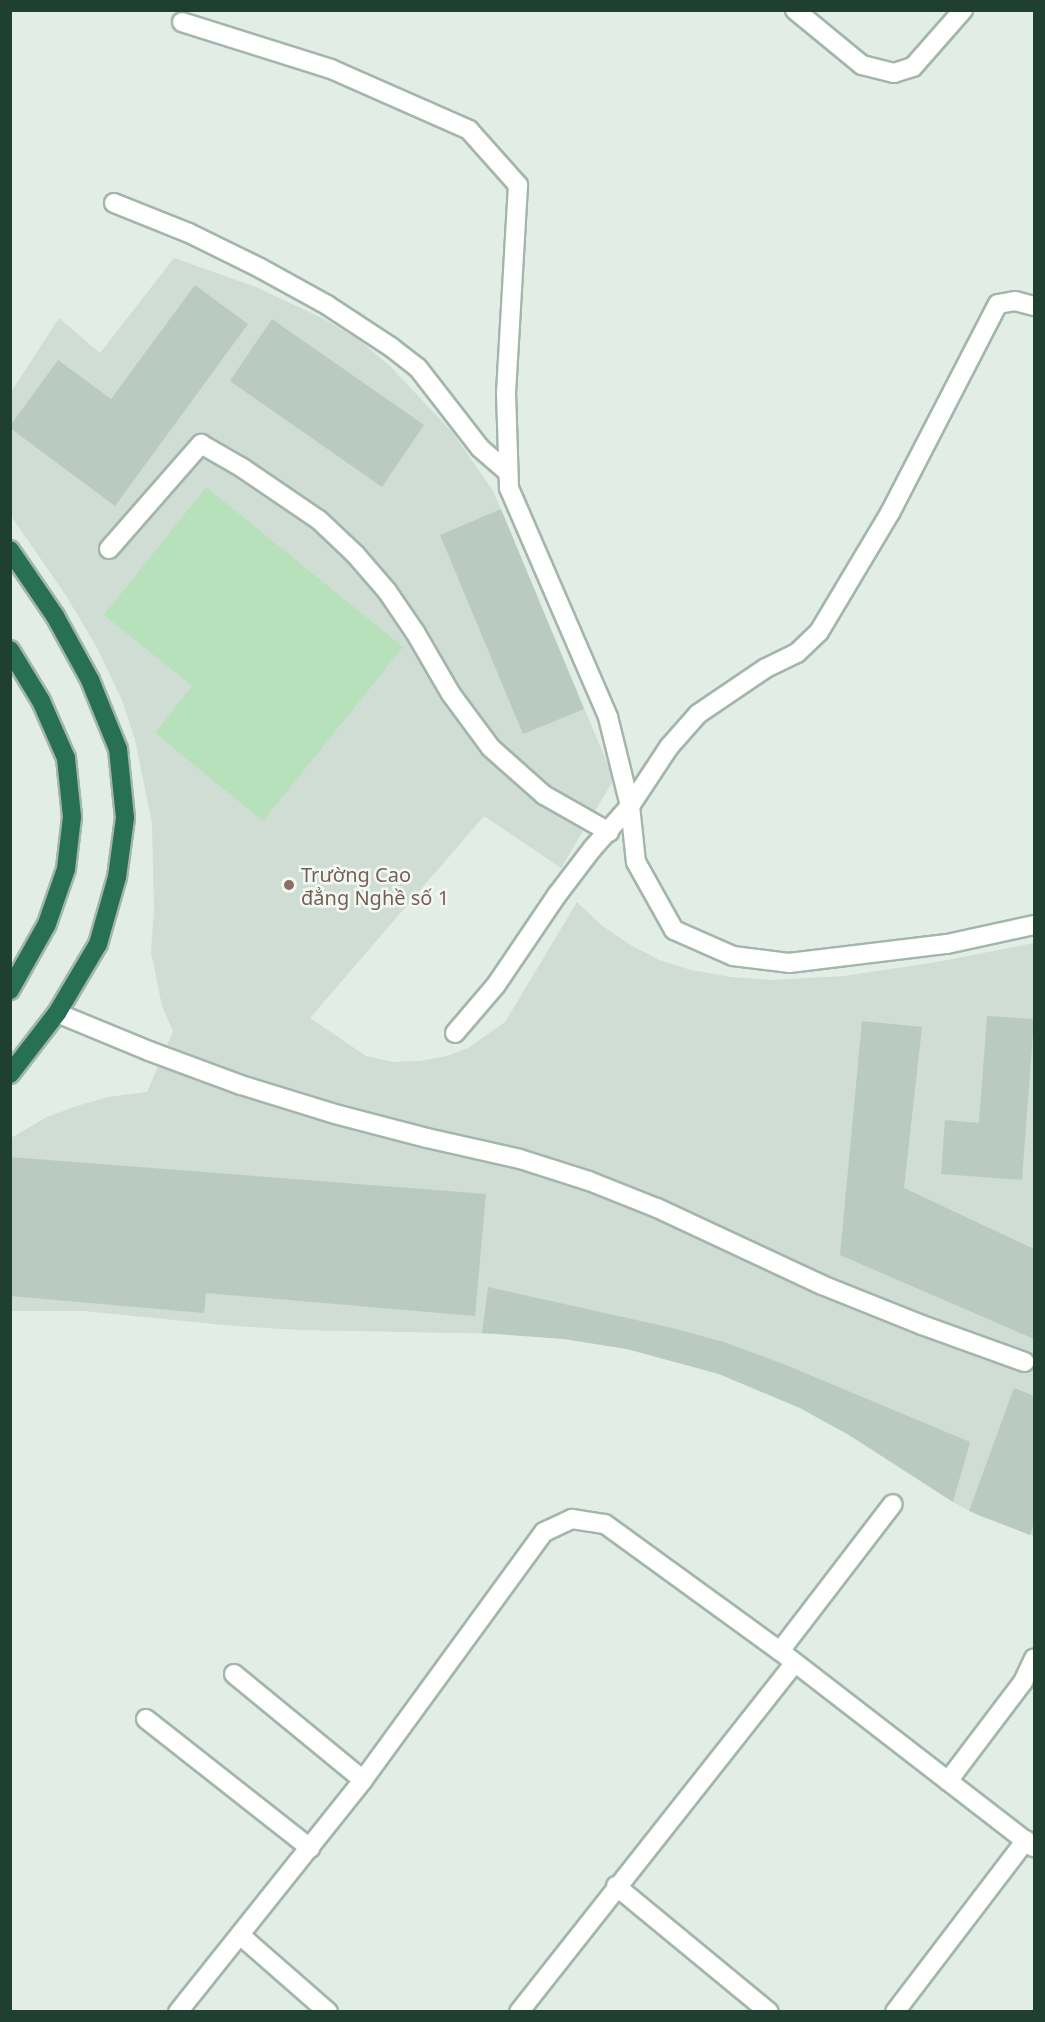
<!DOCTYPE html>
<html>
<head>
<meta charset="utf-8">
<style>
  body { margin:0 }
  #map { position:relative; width:1045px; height:2022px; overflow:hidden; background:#e1ede5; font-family:"Noto Sans",sans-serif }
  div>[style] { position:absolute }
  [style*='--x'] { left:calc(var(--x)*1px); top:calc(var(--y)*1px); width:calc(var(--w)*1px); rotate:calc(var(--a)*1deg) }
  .built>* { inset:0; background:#cfddd4 }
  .green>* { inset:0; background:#b7e1ba }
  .building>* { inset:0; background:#b9cbc0 }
  .roads { filter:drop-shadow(2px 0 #a3b6ab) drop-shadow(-2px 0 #a3b6ab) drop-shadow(0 2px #a3b6ab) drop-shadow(0 -2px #a3b6ab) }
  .minor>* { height:18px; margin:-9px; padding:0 9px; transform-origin:9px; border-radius:9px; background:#fff }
  .highway>* { height:18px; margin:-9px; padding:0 9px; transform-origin:9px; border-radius:9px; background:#277053 }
  .dots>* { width:16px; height:16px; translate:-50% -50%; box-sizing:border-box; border:3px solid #f2f9f4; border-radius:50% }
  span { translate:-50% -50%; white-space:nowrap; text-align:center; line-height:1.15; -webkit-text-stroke:5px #f2f9f4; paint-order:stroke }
  .education-label { font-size:20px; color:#785e54 }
  .left { translate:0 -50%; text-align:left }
  .frame { position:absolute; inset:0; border:12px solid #1f4031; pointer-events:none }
</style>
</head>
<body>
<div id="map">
  <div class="built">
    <i style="clip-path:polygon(174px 258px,256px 287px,324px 319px,359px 340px,390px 366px,453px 433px,493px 491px,614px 779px,561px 868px,484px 816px,310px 1018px,366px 1056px,393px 1062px,420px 1061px,447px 1056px,468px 1048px,505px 1022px,577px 902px,601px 925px,629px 944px,659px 960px,691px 970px,731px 977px,772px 980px,844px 976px,937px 962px,1034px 943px,1034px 1536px,979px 1516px,953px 1502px,849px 1435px,800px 1408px,719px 1374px,627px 1349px,564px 1339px,515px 1334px,300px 1330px,234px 1326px,84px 1311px,11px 1311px,11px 1138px,47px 1117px,77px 1106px,108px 1097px,147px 1092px,173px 1031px,162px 1006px,151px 952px,154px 909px,152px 823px,135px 740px,122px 700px,96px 646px,65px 594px,11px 516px,11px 392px,59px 318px,100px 353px)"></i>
  </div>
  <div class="green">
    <i style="clip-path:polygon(206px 487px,403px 647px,263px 821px,155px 733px,192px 686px,104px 615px)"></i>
  </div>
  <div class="building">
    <i style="clip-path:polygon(195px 285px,248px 324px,115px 506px,10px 428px,10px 426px,58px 360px,111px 399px)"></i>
    <i style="clip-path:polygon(272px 319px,424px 425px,382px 487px,230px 381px)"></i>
    <i style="clip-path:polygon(501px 509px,584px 709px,523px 734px,440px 535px)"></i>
    <i style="clip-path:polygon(987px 1016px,1034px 1019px,1022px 1180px,941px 1174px,945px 1120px,979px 1123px)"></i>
    <i style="clip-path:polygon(862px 1021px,922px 1027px,904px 1188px,1034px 1249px,1034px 1339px,840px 1255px)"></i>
    <i style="clip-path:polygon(10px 1157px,486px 1194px,475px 1316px,206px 1293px,204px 1313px,10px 1296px)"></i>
    <i style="clip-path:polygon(488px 1287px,672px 1328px,724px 1342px,786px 1365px,970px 1442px,953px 1502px,849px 1435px,800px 1408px,719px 1374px,627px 1349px,564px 1339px,482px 1333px)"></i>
    <i style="clip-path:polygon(1014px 1388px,1034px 1396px,1034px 1522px,1030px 1535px,969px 1511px)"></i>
  </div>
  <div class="roads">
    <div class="minor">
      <i style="--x:795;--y:10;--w:87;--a:39.4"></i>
      <i style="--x:862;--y:65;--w:33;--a:14"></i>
      <i style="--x:894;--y:73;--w:20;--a:-18"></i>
      <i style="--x:913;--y:67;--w:76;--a:-48.7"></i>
      <i style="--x:182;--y:22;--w:156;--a:17.5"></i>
      <i style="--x:331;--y:69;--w:151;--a:23.8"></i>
      <i style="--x:469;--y:130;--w:74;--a:48.3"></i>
      <i style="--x:518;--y:185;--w:207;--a:93.3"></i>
      <i style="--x:506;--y:392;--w:96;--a:88.2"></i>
      <i style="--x:509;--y:488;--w:249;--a:66.6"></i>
      <i style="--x:608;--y:717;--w:92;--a:76.1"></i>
      <i style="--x:630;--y:806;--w:56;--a:83.9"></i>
      <i style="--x:636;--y:862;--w:78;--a:60.8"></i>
      <i style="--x:674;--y:930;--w:64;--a:23.8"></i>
      <i style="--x:733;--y:956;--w:56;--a:7.1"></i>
      <i style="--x:789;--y:963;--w:159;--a:-6.9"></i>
      <i style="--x:947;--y:944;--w:89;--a:-12.3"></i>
      <i style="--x:114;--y:203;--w:81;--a:21.8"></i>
      <i style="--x:189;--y:233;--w:79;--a:26.2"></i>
      <i style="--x:260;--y:268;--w:77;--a:28.9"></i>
      <i style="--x:327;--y:305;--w:77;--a:33.3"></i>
      <i style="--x:391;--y:347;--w:34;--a:38"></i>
      <i style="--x:418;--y:368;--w:101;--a:52.2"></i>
      <i style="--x:480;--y:448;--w:37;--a:41"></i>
      <i style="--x:109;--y:549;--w:140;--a:-48.8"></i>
      <i style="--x:201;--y:444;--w:46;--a:29.9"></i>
      <i style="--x:241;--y:467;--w:94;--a:34.2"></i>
      <i style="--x:319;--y:520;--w:50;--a:43.4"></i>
      <i style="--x:355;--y:554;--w:49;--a:49.1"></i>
      <i style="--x:387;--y:591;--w:50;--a:55.7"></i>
      <i style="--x:415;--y:632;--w:72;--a:59.9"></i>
      <i style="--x:451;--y:694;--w:67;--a:53.5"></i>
      <i style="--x:491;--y:748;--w:71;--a:41.6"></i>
      <i style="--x:544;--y:795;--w:75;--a:29.6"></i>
      <i style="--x:57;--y:1013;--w:100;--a:22.4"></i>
      <i style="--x:149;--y:1051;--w:98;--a:20.3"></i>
      <i style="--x:241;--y:1085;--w:98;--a:17.1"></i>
      <i style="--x:335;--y:1114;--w:95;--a:14.6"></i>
      <i style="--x:427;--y:1138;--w:95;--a:12.7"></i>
      <i style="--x:520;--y:1159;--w:72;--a:17.7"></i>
      <i style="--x:589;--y:1181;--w:73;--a:21.7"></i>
      <i style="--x:657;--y:1208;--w:182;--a:25"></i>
      <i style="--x:822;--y:1285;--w:108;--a:21.8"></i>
      <i style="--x:922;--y:1325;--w:109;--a:19.8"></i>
      <i style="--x:455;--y:1033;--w:63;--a:-49.5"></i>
      <i style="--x:496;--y:985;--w:109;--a:-55.9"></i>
      <i style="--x:557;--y:895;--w:58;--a:-52.7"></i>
      <i style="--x:592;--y:849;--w:57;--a:-48.5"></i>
      <i style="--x:630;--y:806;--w:71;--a:-56.5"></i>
      <i style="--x:669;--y:747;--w:44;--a:-48.7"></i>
      <i style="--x:698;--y:714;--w:82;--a:-34.1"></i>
      <i style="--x:766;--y:668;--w:34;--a:-26"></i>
      <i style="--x:797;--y:653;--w:30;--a:-44"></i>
      <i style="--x:819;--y:632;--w:139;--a:-59.2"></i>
      <i style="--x:890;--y:513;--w:235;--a:-62.7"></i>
      <i style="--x:998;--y:304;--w:17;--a:-10"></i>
      <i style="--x:1015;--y:301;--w:20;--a:15"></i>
      <i style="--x:780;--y:1651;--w:185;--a:-52.5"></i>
      <i style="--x:234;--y:1674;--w:167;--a:39.4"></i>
      <i style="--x:146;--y:1719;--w:209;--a:38.2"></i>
      <i style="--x:948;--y:1781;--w:124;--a:-52.9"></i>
      <i style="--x:1023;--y:1682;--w:26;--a:-65"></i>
      <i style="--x:616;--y:1886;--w:198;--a:39.5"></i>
      <i style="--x:240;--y:1935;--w:117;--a:41.2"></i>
      <i style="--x:178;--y:2012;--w:297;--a:-51.4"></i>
      <i style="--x:363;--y:1780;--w:307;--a:-53.9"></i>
      <i style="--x:544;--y:1532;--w:31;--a:-25"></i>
      <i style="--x:572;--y:1519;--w:33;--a:9"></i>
      <i style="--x:605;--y:1524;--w:216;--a:36"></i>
      <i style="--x:780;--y:1651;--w:321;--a:37.7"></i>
      <i style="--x:519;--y:2012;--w:444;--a:-51.7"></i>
      <i style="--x:895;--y:2012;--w:216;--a:-52.7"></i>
    </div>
    <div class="highway">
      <i style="--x:10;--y:550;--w:80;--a:55.7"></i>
      <i style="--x:55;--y:616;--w:73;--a:61.3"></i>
      <i style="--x:90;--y:680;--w:74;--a:67.9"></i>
      <i style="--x:118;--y:749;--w:69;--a:84.2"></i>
      <i style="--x:125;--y:818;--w:60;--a:97.7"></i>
      <i style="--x:117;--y:877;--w:70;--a:105.8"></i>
      <i style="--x:98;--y:944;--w:80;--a:120.7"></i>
      <i style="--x:57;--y:1013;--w:77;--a:127.6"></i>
      <i style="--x:10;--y:650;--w:60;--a:58.7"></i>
      <i style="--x:41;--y:701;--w:62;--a:66.3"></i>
      <i style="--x:66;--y:758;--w:59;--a:84.2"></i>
      <i style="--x:72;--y:817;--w:52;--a:96.6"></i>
      <i style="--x:66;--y:869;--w:58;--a:109.1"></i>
      <i style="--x:47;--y:924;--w:76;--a:119.3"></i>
    </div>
  </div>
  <div class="dots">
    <i style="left:289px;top:885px;background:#8d6e63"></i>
  </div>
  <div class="education-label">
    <span class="left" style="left:301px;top:886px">Trường Cao<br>đẳng Nghề số 1</span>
  </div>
  <div class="frame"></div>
</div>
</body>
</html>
